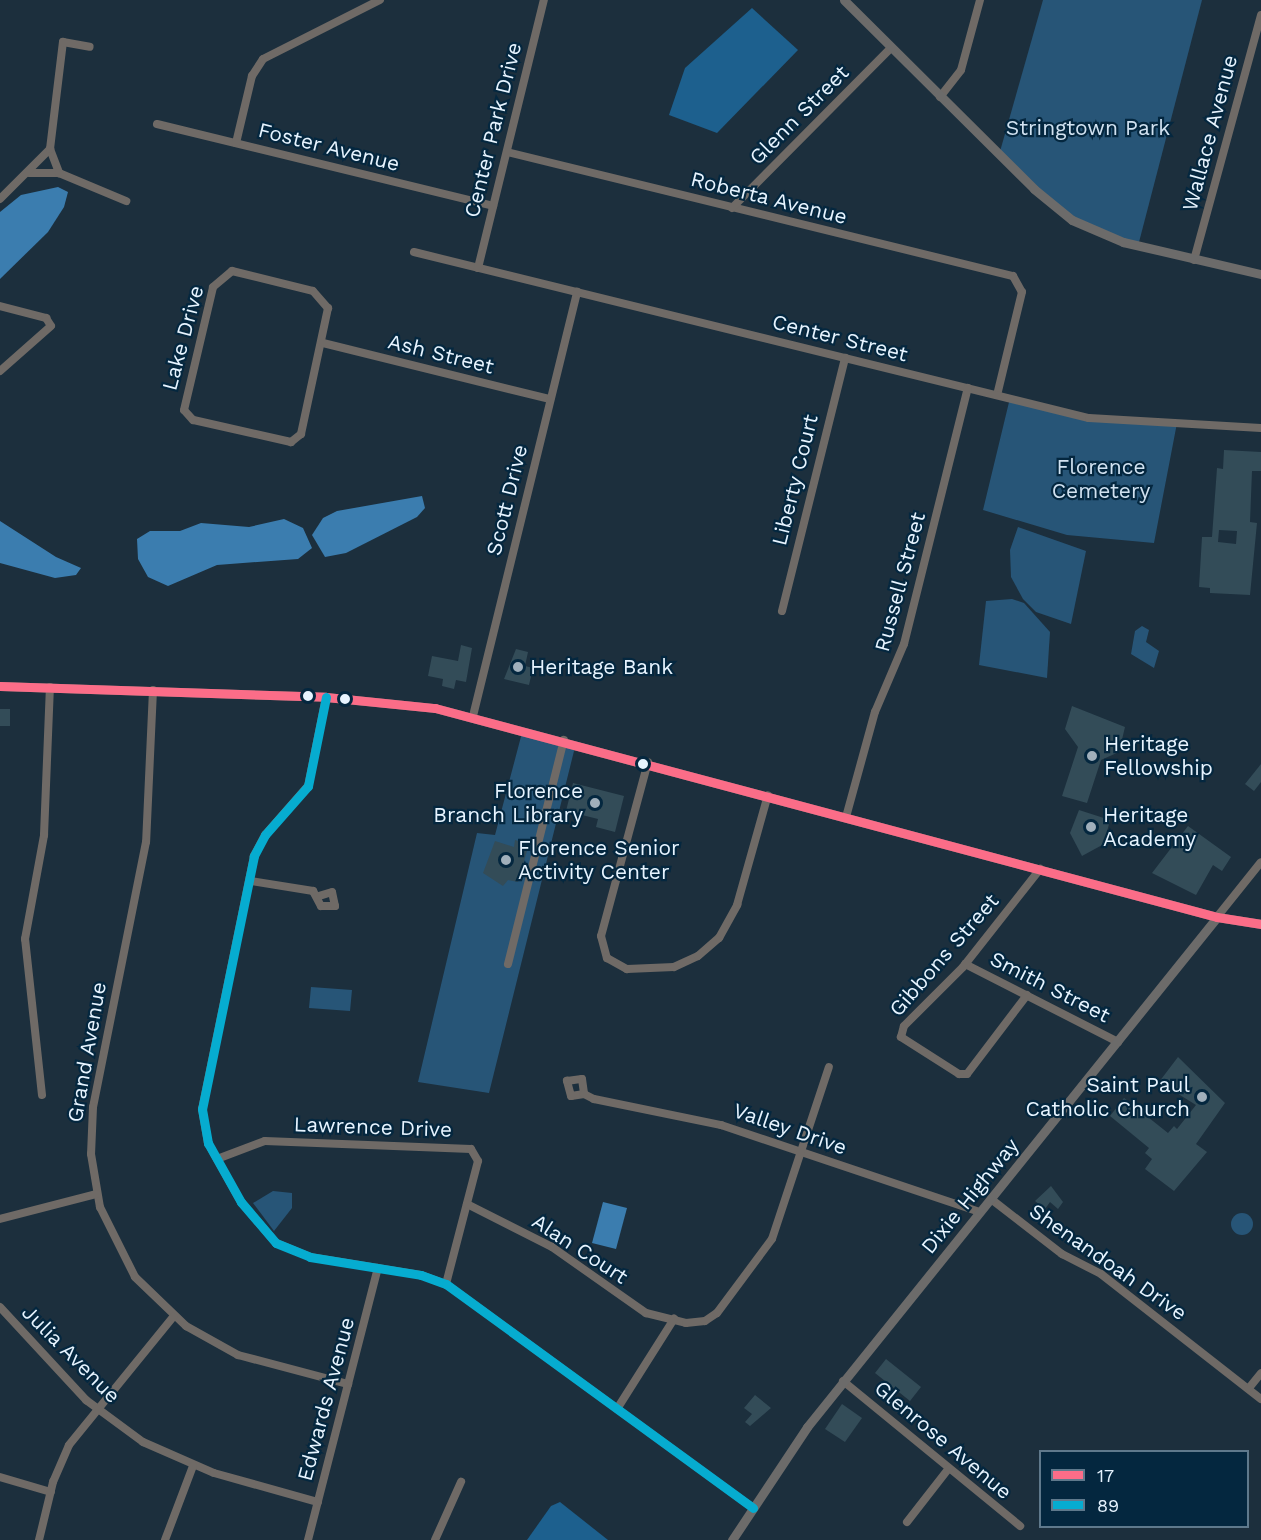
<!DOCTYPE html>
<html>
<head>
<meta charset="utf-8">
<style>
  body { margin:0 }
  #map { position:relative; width:1261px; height:1540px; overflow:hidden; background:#1c2f3d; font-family:"Work Sans",sans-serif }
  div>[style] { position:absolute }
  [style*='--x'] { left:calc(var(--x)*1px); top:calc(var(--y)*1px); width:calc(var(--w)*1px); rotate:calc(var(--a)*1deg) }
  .green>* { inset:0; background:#275577 }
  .round { border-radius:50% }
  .forest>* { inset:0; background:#1d608e }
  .water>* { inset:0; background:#3b7daf }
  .building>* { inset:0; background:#334c58 }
  .minor>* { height:8px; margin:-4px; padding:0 4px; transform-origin:4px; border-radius:4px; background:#6f6a66 }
  .major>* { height:9px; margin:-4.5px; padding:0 4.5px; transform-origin:4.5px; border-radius:4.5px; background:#6c6b6a }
  .bus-1>* { height:9px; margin:-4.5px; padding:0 4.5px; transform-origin:4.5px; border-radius:4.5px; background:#fb6d88 }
  .bus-2>* { height:9px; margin:-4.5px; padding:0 4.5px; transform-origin:4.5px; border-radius:4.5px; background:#06acd0 }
  .dots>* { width:16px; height:16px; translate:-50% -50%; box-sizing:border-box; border:3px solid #04273f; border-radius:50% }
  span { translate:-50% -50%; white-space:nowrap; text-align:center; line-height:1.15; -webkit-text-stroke:4.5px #04273f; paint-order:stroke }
  .street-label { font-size:21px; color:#e7f4ff }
  .park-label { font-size:21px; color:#d1e2f1 }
  .poi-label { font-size:21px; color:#e7f4ff }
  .left { translate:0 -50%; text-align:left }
  .right { translate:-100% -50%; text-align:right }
  .legend { position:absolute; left:1039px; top:1450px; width:210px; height:78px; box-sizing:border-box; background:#04273f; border:2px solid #5f798c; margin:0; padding:8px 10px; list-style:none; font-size:18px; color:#e7f4ff }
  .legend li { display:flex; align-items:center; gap:12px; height:30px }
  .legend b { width:30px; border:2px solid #5f798c }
</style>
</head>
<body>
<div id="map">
  <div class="green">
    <i style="clip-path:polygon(1043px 0,1202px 0,1138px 246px,1072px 220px,999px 155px)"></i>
    <i style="clip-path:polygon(1010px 398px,1089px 418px,1177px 423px,1154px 543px,1067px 535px,983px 510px)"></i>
    <i style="clip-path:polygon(1018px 527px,1086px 551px,1071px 624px,1036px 612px,1023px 599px,1011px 577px,1010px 550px)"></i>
    <i style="clip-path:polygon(1012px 599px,1024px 603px,1050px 632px,1047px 678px,979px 665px,986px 601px)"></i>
    <i style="clip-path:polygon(1142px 626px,1149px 630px,1146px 642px,1159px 651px,1154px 668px,1131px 654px,1135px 631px)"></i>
    <i style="clip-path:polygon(523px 729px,576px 743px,489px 1093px,418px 1082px,477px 833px,495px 835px)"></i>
    <i style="clip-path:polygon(311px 987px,352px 990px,350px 1011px,309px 1008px)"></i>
    <i style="clip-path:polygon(273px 1191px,292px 1193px,292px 1208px,274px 1231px,253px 1203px)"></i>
    <i class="round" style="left:1231px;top:1213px;width:22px;height:22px"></i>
  </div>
  <div class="forest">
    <i style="clip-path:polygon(752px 8px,798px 50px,717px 133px,669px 115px,685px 68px)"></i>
    <i style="clip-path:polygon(560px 1502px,608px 1540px,527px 1540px,551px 1506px)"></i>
  </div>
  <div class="water">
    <i style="clip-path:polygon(58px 187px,68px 192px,64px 207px,48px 232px,0 279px,0 212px,21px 195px)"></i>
    <i style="clip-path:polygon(422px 496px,425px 508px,417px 517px,346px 553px,325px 557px,312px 535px,323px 518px,337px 511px)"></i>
    <i style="clip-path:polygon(284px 519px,303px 528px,312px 548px,298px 559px,217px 565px,168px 586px,148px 577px,138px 559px,137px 539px,150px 531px,180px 531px,201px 523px,249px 527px)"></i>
    <i style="clip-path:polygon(0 521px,56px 557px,81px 568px,76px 575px,55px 578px,0 563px)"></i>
    <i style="clip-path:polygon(603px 1202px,627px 1208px,616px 1249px,592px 1243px)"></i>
  </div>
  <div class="building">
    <i style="clip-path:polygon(evenodd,1224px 450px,1261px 452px,1261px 471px,1252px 471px,1250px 522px,1257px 523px,1250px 595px,1210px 593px,1210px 588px,1199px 587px,1202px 537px,1212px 537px,1217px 468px,1223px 469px,1224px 450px,1219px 530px,1237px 531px,1236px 544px,1218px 542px,1219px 530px)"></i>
    <i style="clip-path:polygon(461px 645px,472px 648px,466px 682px,456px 680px,454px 689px,442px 686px,443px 679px,428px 676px,432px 656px,458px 661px)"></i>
    <i style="clip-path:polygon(516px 649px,528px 652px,525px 666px,533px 668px,529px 685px,504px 679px)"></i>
    <i style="clip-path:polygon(1072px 706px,1125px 727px,1119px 752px,1101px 760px,1087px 803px,1062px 796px,1078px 747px,1065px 729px)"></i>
    <i style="clip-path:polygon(0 709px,10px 709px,10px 726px,0 726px)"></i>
    <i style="clip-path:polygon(1261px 764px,1261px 782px,1254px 791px,1245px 784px)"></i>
    <i style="clip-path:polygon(573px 783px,624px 796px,615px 832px,596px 827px,598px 819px,566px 811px)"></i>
    <i style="clip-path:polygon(1079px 810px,1110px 820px,1104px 844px,1082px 856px,1070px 833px)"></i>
    <i style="clip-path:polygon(1188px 826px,1231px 857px,1222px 871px,1213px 865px,1196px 895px,1152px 873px)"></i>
    <i style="clip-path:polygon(515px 840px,529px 844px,518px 882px,508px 880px,503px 886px,483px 873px,495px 841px,514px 847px)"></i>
    <i style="clip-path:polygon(1178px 1057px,1225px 1103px,1196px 1144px,1207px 1152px,1174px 1191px,1145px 1169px,1152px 1159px,1145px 1153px,1149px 1148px,1110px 1116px,1124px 1098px,1168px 1133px,1174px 1126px,1177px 1129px,1196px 1105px,1159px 1082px)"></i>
    <i style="clip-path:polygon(1051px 1186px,1063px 1202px,1058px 1209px,1050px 1202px,1045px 1209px,1035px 1201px)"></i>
    <i style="clip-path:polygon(886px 1359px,921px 1387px,910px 1401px,875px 1373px)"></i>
    <i style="clip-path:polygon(755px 1395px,771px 1408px,750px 1426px,745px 1422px,752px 1414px,744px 1408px)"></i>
    <i style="clip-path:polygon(842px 1404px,862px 1418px,845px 1442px,825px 1429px)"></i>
  </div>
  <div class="minor">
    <i style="--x:940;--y:97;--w:34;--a:-52"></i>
    <i style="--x:961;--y:70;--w:73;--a:-74.8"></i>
    <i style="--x:157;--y:124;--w:346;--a:13.7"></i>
    <i style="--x:236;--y:143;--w:69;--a:-76.6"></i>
    <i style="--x:252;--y:76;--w:20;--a:-57"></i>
    <i style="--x:263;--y:59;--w:131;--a:-26.8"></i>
    <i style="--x:50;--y:149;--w:26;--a:69"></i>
    <i style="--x:507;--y:152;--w:521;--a:13.77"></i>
    <i style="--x:1013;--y:276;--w:18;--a:61"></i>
    <i style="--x:1022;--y:292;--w:106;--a:103.6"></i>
    <i style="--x:29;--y:173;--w:30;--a:0"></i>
    <i style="--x:59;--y:173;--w:73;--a:22.7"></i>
    <i style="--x:0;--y:199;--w:71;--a:-45"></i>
    <i style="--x:50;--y:149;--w:108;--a:-83.1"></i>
    <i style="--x:63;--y:42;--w:27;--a:10"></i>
    <i style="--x:732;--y:208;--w:226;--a:-45.2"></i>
    <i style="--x:414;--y:252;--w:695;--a:13.82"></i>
    <i style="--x:1089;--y:418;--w:172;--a:3.3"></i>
    <i style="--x:1194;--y:260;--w:254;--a:-74.7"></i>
    <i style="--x:478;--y:268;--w:276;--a:-76.2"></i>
    <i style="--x:232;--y:271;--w:83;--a:13.9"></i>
    <i style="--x:313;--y:291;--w:23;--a:49"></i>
    <i style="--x:328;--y:308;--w:129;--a:102.1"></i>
    <i style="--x:301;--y:434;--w:13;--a:141"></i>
    <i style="--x:291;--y:442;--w:100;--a:-167.3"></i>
    <i style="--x:193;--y:420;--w:13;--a:-132"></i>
    <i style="--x:184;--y:410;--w:126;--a:-76.7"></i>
    <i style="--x:213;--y:287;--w:25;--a:-40"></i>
    <i style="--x:0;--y:306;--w:48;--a:14.6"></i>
    <i style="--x:46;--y:318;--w:9;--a:58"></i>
    <i style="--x:51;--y:326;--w:68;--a:138.6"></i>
    <i style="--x:323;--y:343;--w:234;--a:13.9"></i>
    <i style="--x:782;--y:611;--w:261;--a:-76"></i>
    <i style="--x:153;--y:690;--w:152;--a:92.6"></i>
    <i style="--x:146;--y:842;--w:270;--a:101.3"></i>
    <i style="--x:93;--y:1107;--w:47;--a:92.4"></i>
    <i style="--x:91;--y:1154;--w:54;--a:80.4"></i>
    <i style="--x:100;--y:1207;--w:78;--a:63.4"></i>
    <i style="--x:135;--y:1277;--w:71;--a:43.9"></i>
    <i style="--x:186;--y:1326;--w:60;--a:29.1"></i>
    <i style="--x:238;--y:1355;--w:114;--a:14.8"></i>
    <i style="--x:326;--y:697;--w:91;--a:101.4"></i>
    <i style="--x:308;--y:786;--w:65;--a:131.3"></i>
    <i style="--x:265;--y:835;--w:24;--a:118"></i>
    <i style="--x:254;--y:856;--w:258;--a:101.6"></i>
    <i style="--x:202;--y:1109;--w:35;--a:80"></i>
    <i style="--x:208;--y:1143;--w:68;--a:60.8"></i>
    <i style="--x:241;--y:1202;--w:54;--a:49.5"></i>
    <i style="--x:276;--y:1243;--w:37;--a:22"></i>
    <i style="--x:310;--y:1257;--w:112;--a:9.2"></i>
    <i style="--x:421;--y:1275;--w:27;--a:20"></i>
    <i style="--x:446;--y:1284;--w:380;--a:36.1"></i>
    <i style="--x:473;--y:716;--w:437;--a:-76.2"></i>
    <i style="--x:648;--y:762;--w:180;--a:105.1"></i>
    <i style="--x:601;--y:936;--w:23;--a:75"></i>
    <i style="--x:607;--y:958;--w:23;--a:29"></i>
    <i style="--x:627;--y:969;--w:47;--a:-2.4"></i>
    <i style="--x:674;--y:967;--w:26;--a:-25"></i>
    <i style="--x:698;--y:956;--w:28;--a:-41"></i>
    <i style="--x:719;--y:938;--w:38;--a:-61"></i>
    <i style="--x:737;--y:905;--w:114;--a:-74.3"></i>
    <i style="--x:846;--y:817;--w:109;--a:-74.6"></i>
    <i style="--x:875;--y:712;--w:74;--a:-66.9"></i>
    <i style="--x:904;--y:644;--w:264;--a:-76"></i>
    <i style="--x:251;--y:881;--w:63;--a:9.2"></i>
    <i style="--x:313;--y:891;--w:17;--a:62"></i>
    <i style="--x:321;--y:906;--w:14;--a:0"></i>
    <i style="--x:335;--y:906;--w:14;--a:-102"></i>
    <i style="--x:332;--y:892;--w:14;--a:163"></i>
    <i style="--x:1217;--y:917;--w:70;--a:-51.3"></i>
    <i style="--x:508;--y:964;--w:231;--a:-76"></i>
    <i style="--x:965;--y:964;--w:172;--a:27"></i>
    <i style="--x:1027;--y:995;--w:99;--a:127.2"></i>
    <i style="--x:967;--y:1074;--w:8;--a:180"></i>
    <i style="--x:959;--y:1074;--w:69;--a:-147.5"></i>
    <i style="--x:901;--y:1037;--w:11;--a:-75"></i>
    <i style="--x:904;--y:1026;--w:83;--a:-45"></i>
    <i style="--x:963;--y:967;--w:125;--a:-51.8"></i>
    <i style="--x:584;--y:1094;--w:13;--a:171"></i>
    <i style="--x:571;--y:1096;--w:16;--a:-105"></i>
    <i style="--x:567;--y:1081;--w:15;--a:-8"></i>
    <i style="--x:582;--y:1079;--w:15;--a:82"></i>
    <i style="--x:584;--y:1094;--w:11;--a:27"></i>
    <i style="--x:594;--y:1099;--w:130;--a:11.6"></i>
    <i style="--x:721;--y:1125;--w:273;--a:18.6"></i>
    <i style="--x:42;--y:1095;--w:157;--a:-96.2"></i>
    <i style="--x:25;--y:939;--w:106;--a:-79.6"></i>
    <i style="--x:44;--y:835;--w:148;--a:-87.7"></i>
    <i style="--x:217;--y:1159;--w:51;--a:-20.6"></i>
    <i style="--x:265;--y:1141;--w:206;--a:2.2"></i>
    <i style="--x:471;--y:1149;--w:14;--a:60"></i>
    <i style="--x:478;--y:1161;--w:127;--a:104.6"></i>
    <i style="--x:991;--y:1199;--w:90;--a:37.8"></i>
    <i style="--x:1062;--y:1254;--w:44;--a:27.1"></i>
    <i style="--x:1101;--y:1274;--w:203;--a:38"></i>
    <i style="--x:467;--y:1204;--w:95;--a:26.8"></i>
    <i style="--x:552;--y:1247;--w:115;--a:35.1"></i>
    <i style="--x:646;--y:1313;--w:41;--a:14"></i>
    <i style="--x:686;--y:1323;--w:19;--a:-6"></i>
    <i style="--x:705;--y:1321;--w:14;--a:-34"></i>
    <i style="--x:717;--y:1313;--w:92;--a:-53.4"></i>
    <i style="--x:772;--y:1239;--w:181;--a:-71.7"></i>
    <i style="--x:0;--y:1219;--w:100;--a:-14.5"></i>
    <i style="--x:0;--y:1307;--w:127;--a:47.2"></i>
    <i style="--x:86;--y:1400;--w:71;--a:36.4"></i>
    <i style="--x:143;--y:1442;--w:77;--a:23.6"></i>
    <i style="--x:214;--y:1473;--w:108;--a:15.6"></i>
    <i style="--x:843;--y:1381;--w:229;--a:39.3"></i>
    <i style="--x:1249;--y:1388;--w:19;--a:-51"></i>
    <i style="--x:617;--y:1409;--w:107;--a:-57.7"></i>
    <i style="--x:0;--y:1477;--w:53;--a:16.4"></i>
    <i style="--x:907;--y:1522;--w:68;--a:-52.1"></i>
    <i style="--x:39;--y:1540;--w:60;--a:-76.4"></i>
    <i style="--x:53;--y:1482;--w:40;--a:-66.6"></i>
    <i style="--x:69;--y:1445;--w:165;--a:-50.9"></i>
    <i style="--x:165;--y:1540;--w:79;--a:-69.3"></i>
    <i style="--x:308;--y:1540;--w:281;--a:-75.6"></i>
    <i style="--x:435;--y:1540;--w:64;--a:-65.9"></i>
  </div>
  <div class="major">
    <i style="--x:844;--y:0;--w:268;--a:44.8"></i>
    <i style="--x:1034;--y:189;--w:49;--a:39.2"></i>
    <i style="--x:1072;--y:220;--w:56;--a:23.3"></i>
    <i style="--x:1123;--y:242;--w:142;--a:13.1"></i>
    <i style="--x:0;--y:686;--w:326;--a:1.9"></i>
    <i style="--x:326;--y:697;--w:110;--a:5.8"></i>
    <i style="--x:435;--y:708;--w:809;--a:14.96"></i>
    <i style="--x:1217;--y:917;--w:45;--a:9"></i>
    <i style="--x:732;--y:1540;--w:136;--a:-56.4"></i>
    <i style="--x:807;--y:1427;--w:654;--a:-51.2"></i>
  </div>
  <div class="bus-1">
    <i style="--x:0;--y:686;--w:326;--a:1.9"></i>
    <i style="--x:326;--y:697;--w:110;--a:5.8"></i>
    <i style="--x:435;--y:708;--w:809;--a:14.96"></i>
    <i style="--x:1217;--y:917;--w:45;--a:9"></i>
  </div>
  <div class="bus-2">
    <i style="--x:326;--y:697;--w:91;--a:101.4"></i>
    <i style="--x:308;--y:786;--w:65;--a:131.3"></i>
    <i style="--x:265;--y:835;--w:24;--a:118"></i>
    <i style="--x:254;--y:856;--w:258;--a:101.6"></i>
    <i style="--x:202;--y:1109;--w:35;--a:80"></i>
    <i style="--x:208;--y:1143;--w:68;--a:60.8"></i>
    <i style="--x:241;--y:1202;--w:54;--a:49.5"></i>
    <i style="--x:276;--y:1243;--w:37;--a:22"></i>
    <i style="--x:310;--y:1257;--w:112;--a:9.2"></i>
    <i style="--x:421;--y:1275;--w:27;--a:20"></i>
    <i style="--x:446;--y:1284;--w:380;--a:36.1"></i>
  </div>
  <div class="dots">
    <i style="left:518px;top:667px;background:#a0afbb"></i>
    <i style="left:308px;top:696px;background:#e7f4ff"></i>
    <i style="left:345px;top:699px;background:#e7f4ff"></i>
    <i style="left:1092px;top:756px;background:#a0afbb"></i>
    <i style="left:643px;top:764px;background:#e7f4ff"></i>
    <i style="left:595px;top:803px;background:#a0afbb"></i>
    <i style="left:1091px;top:827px;background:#a0afbb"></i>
    <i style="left:506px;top:860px;background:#a0afbb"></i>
    <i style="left:1202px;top:1097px;background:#a0afbb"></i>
  </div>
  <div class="street-label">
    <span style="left:799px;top:115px;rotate:-45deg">Glenn Street</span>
    <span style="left:493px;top:130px;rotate:-76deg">Center Park Drive</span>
    <span style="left:1210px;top:133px;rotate:-75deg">Wallace Avenue</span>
    <span style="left:329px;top:147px;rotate:14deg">Foster Avenue</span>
    <span style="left:769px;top:198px;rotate:14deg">Roberta Avenue</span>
    <span style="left:183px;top:338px;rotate:-75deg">Lake Drive</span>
    <span style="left:840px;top:338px;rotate:14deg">Center Street</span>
    <span style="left:441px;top:354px;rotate:14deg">Ash Street</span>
    <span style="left:795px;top:480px;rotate:-76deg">Liberty Court</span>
    <span style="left:507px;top:500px;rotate:-76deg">Scott Drive</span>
    <span style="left:900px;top:582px;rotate:-75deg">Russell Street</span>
    <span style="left:944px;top:955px;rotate:-49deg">Gibbons Street</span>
    <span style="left:1050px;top:987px;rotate:27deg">Smith Street</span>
    <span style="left:87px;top:1052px;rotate:-80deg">Grand Avenue</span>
    <span style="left:373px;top:1127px;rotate:2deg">Lawrence Drive</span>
    <span style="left:790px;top:1129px;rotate:19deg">Valley Drive</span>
    <span style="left:970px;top:1196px;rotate:-51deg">Dixie Highway</span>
    <span style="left:580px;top:1249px;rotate:33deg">Alan Court</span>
    <span style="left:1108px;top:1262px;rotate:35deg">Shenandoah Drive</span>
    <span style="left:71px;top:1354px;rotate:45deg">Julia Avenue</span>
    <span style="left:326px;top:1399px;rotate:-75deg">Edwards Avenue</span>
    <span style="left:943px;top:1440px;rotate:40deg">Glenrose Avenue</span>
  </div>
  <div class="park-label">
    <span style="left:1088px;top:128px">Stringtown Park</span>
    <span style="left:1101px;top:479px">Florence<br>Cemetery</span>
  </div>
  <div class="poi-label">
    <span class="left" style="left:530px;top:667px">Heritage Bank</span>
    <span class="left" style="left:1104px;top:756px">Heritage<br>Fellowship</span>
    <span class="right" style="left:583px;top:803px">Florence<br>Branch Library</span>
    <span class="left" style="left:1103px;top:827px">Heritage<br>Academy</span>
    <span class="left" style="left:518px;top:860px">Florence Senior<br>Activity Center</span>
    <span class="right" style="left:1190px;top:1097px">Saint Paul<br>Catholic Church</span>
  </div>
  <ul class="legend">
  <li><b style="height:8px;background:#fb6d88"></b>17</li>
  <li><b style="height:8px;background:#06acd0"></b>89</li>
  </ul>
</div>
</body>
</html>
